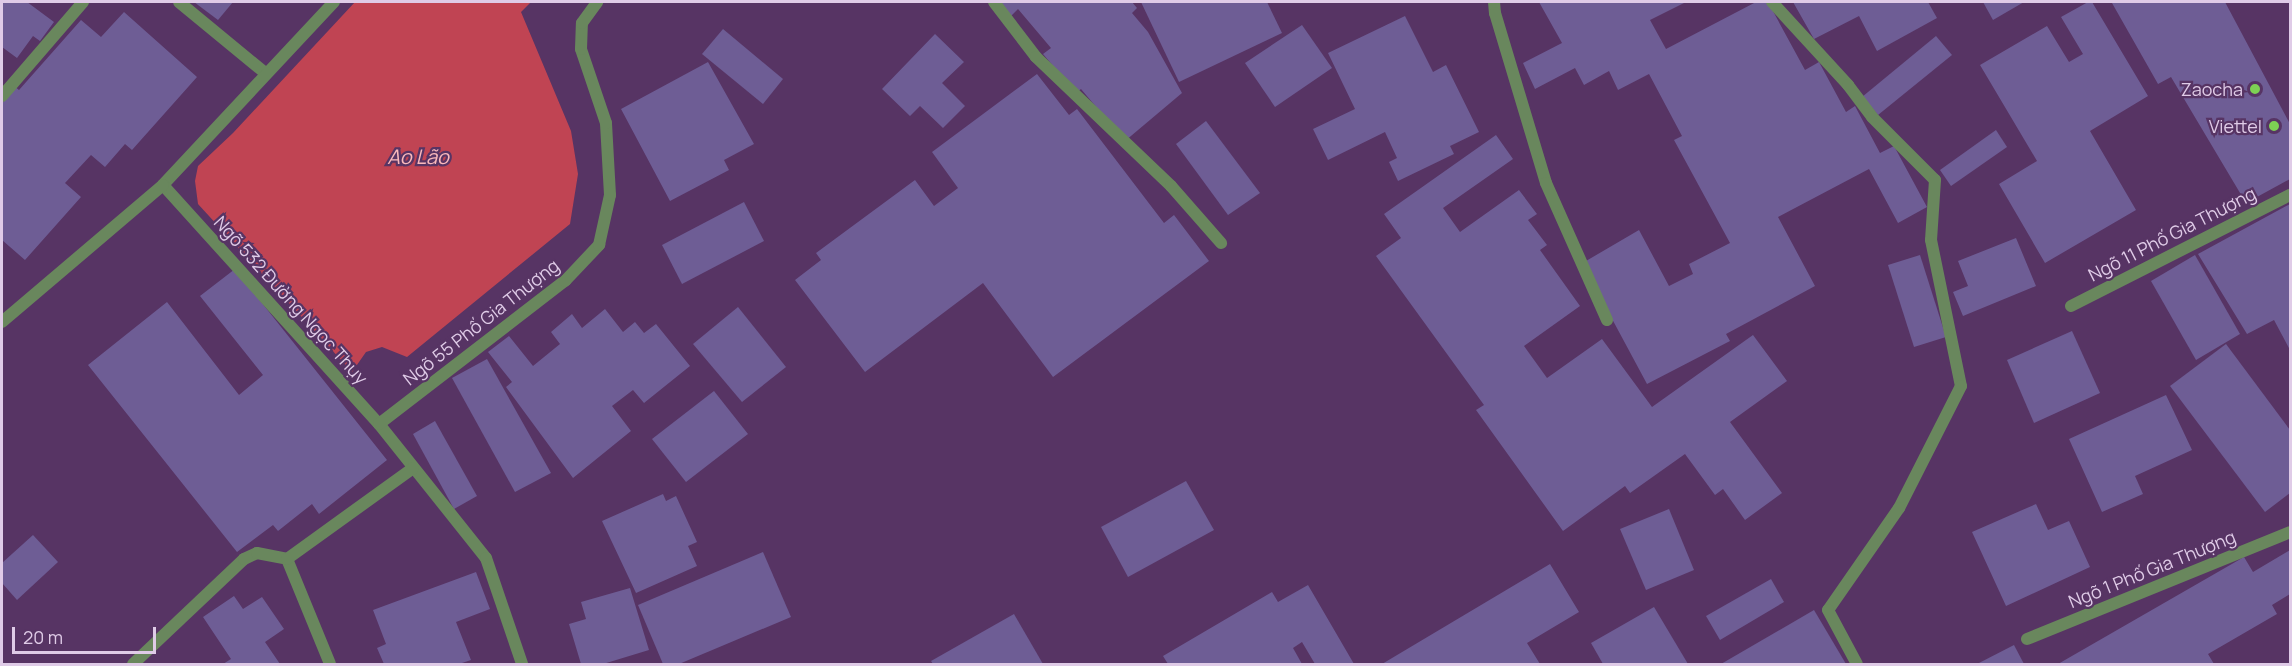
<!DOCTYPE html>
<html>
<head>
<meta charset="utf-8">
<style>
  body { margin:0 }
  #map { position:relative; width:2292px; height:666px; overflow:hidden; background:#573464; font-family:Manrope,sans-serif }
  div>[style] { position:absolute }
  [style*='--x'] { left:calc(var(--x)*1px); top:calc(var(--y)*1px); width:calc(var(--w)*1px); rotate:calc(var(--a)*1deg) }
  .water>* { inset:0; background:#c04453 }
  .building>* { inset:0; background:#6e5d95 }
  .lane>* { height:12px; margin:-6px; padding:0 6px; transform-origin:6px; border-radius:6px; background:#69875d }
  .street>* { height:12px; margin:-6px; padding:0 6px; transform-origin:6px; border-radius:6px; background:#69875d }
  .dots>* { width:16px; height:16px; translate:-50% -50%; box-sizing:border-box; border:3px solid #573464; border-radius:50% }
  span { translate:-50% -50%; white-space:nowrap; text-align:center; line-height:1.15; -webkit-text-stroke:4.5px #573464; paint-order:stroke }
  .poi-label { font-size:18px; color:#dfcbe7 }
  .right { translate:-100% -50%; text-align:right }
  .street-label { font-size:18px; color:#dfcbe7 }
  .water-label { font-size:20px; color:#fab9bb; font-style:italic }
  .frame { position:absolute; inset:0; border:3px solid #dfcbe7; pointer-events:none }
  .scale { position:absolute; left:12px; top:627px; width:144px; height:27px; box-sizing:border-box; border:3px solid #dfcbe7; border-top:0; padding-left:8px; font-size:18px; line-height:21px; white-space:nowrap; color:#dfcbe7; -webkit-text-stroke:4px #573464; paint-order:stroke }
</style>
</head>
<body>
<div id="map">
  <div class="water">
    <i style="clip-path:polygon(355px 2px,531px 2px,521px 12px,571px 131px,578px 174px,570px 224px,407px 357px,382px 347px,366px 352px,352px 372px,198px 204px,195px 181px,198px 166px,233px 133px)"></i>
  </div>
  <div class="building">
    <i style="clip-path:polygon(2px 2px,27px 2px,54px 22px,40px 41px,33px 36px,17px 58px,2px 47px)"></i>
    <i style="clip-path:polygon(194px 2px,233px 2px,218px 20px)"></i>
    <i style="clip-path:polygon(999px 2px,1132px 2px,1137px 8px,1132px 13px,1148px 32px,1182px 93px,1125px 141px,1081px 89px,1076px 93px,1043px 54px,1051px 48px,1018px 9px,1011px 16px)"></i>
    <i style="clip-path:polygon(1141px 2px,1267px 2px,1282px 33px,1179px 82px)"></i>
    <i style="clip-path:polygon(1539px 2px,1686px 2px,1650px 20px,1666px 49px,1756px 2px,1768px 2px,1805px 70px,1819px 62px,1846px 112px,1855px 106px,1880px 153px,1894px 146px,1927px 207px,1898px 223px,1869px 169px,1778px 217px,1815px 286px,1726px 334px,1730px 341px,1647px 384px,1611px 317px,1586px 261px,1639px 230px,1669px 286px,1693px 274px,1689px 264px,1730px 243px,1674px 140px,1682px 136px,1649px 74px,1618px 90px,1609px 71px,1584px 85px,1575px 68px,1535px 89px,1523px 63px,1562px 43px)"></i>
    <i style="clip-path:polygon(1793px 2px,1928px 2px,1937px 18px,1877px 51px,1859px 16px,1814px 39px)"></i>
    <i style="clip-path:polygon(1983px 2px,2024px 2px,1993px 20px)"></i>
    <i style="clip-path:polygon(2088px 2px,2092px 2px,2148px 96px,2090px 131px,2136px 210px,2045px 263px,1999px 184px,2037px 161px,1980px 65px,2047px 26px,2069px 62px,2083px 54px,2061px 17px)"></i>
    <i style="clip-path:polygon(2114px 2px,2225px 2px,2290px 124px,2290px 179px,2246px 203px,2171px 77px,2158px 84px,2112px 3px)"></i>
    <i style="clip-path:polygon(124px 12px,197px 77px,132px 150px,125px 144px,105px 167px,91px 155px,65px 183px,81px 197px,25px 260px,2px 240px,2px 101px,14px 86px,19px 90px,81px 20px,101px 37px)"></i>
    <i style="clip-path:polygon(1405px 16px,1433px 72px,1446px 65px,1479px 132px,1450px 146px,1454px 154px,1398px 181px,1389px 162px,1397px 158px,1385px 132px,1328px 160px,1313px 129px,1355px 109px,1328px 53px)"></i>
    <i style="clip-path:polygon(1302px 25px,1332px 68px,1275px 107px,1245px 63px)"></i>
    <i style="clip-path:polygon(723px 29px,783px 79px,763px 104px,702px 54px)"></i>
    <i style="clip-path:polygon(935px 34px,964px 62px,942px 83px,965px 106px,943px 128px,920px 106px,910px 116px,882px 89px)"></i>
    <i style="clip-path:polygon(1936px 36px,1952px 55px,1878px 115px,1862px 97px)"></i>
    <i style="clip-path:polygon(708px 62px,754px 144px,724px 160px,729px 170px,670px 201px,621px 109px)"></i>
    <i style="clip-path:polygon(1037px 74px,1069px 115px,1077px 109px,1164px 223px,1174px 215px,1209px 261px,1053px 377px,983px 283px,865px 372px,795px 280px,821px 260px,816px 253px,915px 180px,934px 206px,958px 188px,932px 152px)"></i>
    <i style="clip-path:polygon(1206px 121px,1260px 193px,1228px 215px,1176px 144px)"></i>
    <i style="clip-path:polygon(1996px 130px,2007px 147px,1951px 186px,1940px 170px)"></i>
    <i style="clip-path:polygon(1496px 135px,1513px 159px,1443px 208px,1460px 232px,1519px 190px,1537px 214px,1528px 220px,1547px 245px,1540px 250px,1580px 306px,1524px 346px,1547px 378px,1602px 339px,1652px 407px,1753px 335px,1787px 381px,1730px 422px,1782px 493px,1745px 520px,1723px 489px,1715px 495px,1685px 454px,1630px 493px,1625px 486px,1563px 531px,1476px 410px,1484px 405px,1376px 256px,1401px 238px,1384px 214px)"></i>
    <i style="clip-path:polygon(744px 202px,764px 241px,682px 284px,662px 245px)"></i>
    <i style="clip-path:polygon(2290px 204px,2290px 350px,2274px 320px,2247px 334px,2198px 254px)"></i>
    <i style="clip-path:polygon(2016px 238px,2036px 286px,1963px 316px,1953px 292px,1968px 286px,1958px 261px)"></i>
    <i style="clip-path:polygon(1920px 255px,1946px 337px,1914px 347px,1888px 265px)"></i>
    <i style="clip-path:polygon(2195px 255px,2240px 334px,2196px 360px,2151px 281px)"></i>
    <i style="clip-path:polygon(235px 269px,387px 460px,319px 514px,312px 504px,278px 531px,273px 525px,237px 552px,88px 365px,167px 302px,239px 395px,263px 375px,200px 296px)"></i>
    <i style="clip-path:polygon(738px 307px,786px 367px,742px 402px,693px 344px)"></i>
    <i style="clip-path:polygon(605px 309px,623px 332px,635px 322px,644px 333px,656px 324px,690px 366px,644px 403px,633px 390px,612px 406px,631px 431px,573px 478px,506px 387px,512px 382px,488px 352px,509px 336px,533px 366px,560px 344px,551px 332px,572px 314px,582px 328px)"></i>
    <i style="clip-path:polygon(2072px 331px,2100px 393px,2034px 423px,2007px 360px)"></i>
    <i style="clip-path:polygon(2226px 344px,2290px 430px,2290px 493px,2265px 512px,2170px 386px)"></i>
    <i style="clip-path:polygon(487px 359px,551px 473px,515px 492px,452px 378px)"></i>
    <i style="clip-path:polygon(714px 391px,748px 434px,686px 482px,652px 439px)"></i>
    <i style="clip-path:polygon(2166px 395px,2192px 450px,2135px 476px,2143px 494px,2102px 512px,2069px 439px)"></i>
    <i style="clip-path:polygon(435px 421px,477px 496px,454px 509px,413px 434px)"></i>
    <i style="clip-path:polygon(1186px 481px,1214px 530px,1128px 577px,1101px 527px)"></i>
    <i style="clip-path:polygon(663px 494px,666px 501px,676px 496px,697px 542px,688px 546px,697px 566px,636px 593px,602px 521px)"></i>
    <i style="clip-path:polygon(2036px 504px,2048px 530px,2069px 521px,2090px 567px,2006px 606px,1972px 532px)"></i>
    <i style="clip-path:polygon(1669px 509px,1694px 570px,1646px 590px,1620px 529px)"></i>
    <i style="clip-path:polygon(33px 535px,58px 562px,17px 600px,2px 583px,2px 563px)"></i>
    <i style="clip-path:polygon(2290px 550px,2290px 594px,2272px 605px,2277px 614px,2208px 654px,2214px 664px,2058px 664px,2244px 557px,2253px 572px)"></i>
    <i style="clip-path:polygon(763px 552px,791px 617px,679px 664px,663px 664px,638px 605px)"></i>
    <i style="clip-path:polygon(1550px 564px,1579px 612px,1527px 643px,1540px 664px,1382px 664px)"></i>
    <i style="clip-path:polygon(476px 572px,490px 609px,456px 622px,471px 660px,459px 664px,384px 664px,377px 648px,386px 644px,373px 610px)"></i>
    <i style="clip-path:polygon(1771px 579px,1784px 602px,1720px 640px,1706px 616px)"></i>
    <i style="clip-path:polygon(1308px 585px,1354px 664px,1315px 664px,1302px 642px,1293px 648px,1302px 664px,1168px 664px,1163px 656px,1272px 592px,1278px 602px)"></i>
    <i style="clip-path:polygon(630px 588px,649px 650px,603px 664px,581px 664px,569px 624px,586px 619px,581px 602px)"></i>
    <i style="clip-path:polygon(234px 596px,243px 609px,262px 597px,284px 629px,265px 642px,280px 664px,223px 664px,231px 659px,203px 617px)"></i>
    <i style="clip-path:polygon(1654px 607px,1688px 664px,1603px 664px,1591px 643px)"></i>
    <i style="clip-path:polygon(1814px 610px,1846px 664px,1721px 664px)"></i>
    <i style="clip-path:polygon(1014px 614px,1043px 664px,933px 664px,931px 661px)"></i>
    <i style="clip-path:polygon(2014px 645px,2024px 664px,1977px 664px)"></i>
  </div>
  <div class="lane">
    <i style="--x:179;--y:2;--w:112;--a:39.5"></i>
    <i style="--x:994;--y:2;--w:69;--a:52.6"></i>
    <i style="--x:1036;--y:57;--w:187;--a:43.7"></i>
    <i style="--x:1171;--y:186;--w:76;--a:48.7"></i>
    <i style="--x:1494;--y:2;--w:11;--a:85"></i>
    <i style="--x:1495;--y:13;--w:177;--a:73.3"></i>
    <i style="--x:1546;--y:183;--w:150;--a:66"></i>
    <i style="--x:1772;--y:2;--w:113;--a:47.5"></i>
    <i style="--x:1848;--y:85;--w:40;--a:53"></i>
    <i style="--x:1872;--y:117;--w:89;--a:45"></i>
    <i style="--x:1935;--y:180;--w:60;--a:93.8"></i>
    <i style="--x:1931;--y:240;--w:149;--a:78.4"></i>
    <i style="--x:1961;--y:386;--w:137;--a:116.9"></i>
    <i style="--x:1899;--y:508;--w:124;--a:124.8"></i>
    <i style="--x:1828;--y:610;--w:61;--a:61.8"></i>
    <i style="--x:2;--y:96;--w:124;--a:-49.2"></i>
    <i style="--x:2071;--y:306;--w:246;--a:-26.9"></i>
    <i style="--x:379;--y:424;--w:171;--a:51.4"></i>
    <i style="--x:486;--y:558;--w:112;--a:71.2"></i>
    <i style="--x:287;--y:559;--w:113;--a:67.7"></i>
    <i style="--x:2027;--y:639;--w:284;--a:-22.1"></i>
    <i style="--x:133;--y:664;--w:153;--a:-43.4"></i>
    <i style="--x:244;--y:559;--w:14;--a:-25"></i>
    <i style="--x:257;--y:553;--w:31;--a:11"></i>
    <i style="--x:287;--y:559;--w:155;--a:-35.8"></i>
  </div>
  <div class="street">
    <i style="--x:334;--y:2;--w:250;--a:133.1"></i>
    <i style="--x:163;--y:185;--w:322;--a:47.9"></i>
    <i style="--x:379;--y:424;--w:235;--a:-37.6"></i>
    <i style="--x:565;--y:281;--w:50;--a:-46.6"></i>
    <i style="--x:599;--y:245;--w:51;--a:-77.6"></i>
    <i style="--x:610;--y:195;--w:72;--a:-93.2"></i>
    <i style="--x:606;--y:123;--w:78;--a:-108.7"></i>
    <i style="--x:581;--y:49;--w:26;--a:-88"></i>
    <i style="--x:582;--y:23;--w:26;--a:-54"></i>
    <i style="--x:2;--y:322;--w:211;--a:-40.4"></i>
  </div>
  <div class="dots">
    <i style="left:2255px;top:89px;background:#7dd154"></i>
    <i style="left:2274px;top:126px;background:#7dd154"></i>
  </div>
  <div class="poi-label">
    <span class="right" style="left:2243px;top:89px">Zaocha</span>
    <span class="right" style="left:2262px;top:126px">Viettel</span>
  </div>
  <div class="street-label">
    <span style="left:2172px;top:234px;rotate:-27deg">Ngõ 11 Phố Gia Thượng</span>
    <span style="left:291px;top:300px;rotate:48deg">Ngõ 532 Đường Ngọc Thụy</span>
    <span style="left:481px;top:322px;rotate:-38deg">Ngõ 55 Phố Gia Thượng</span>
    <span style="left:2152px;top:569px;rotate:-22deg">Ngõ 1 Phố Gia Thượng</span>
  </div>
  <div class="water-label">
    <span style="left:418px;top:156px">Ao Lão</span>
  </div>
  <div class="frame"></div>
  <div class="scale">20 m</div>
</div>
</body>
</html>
